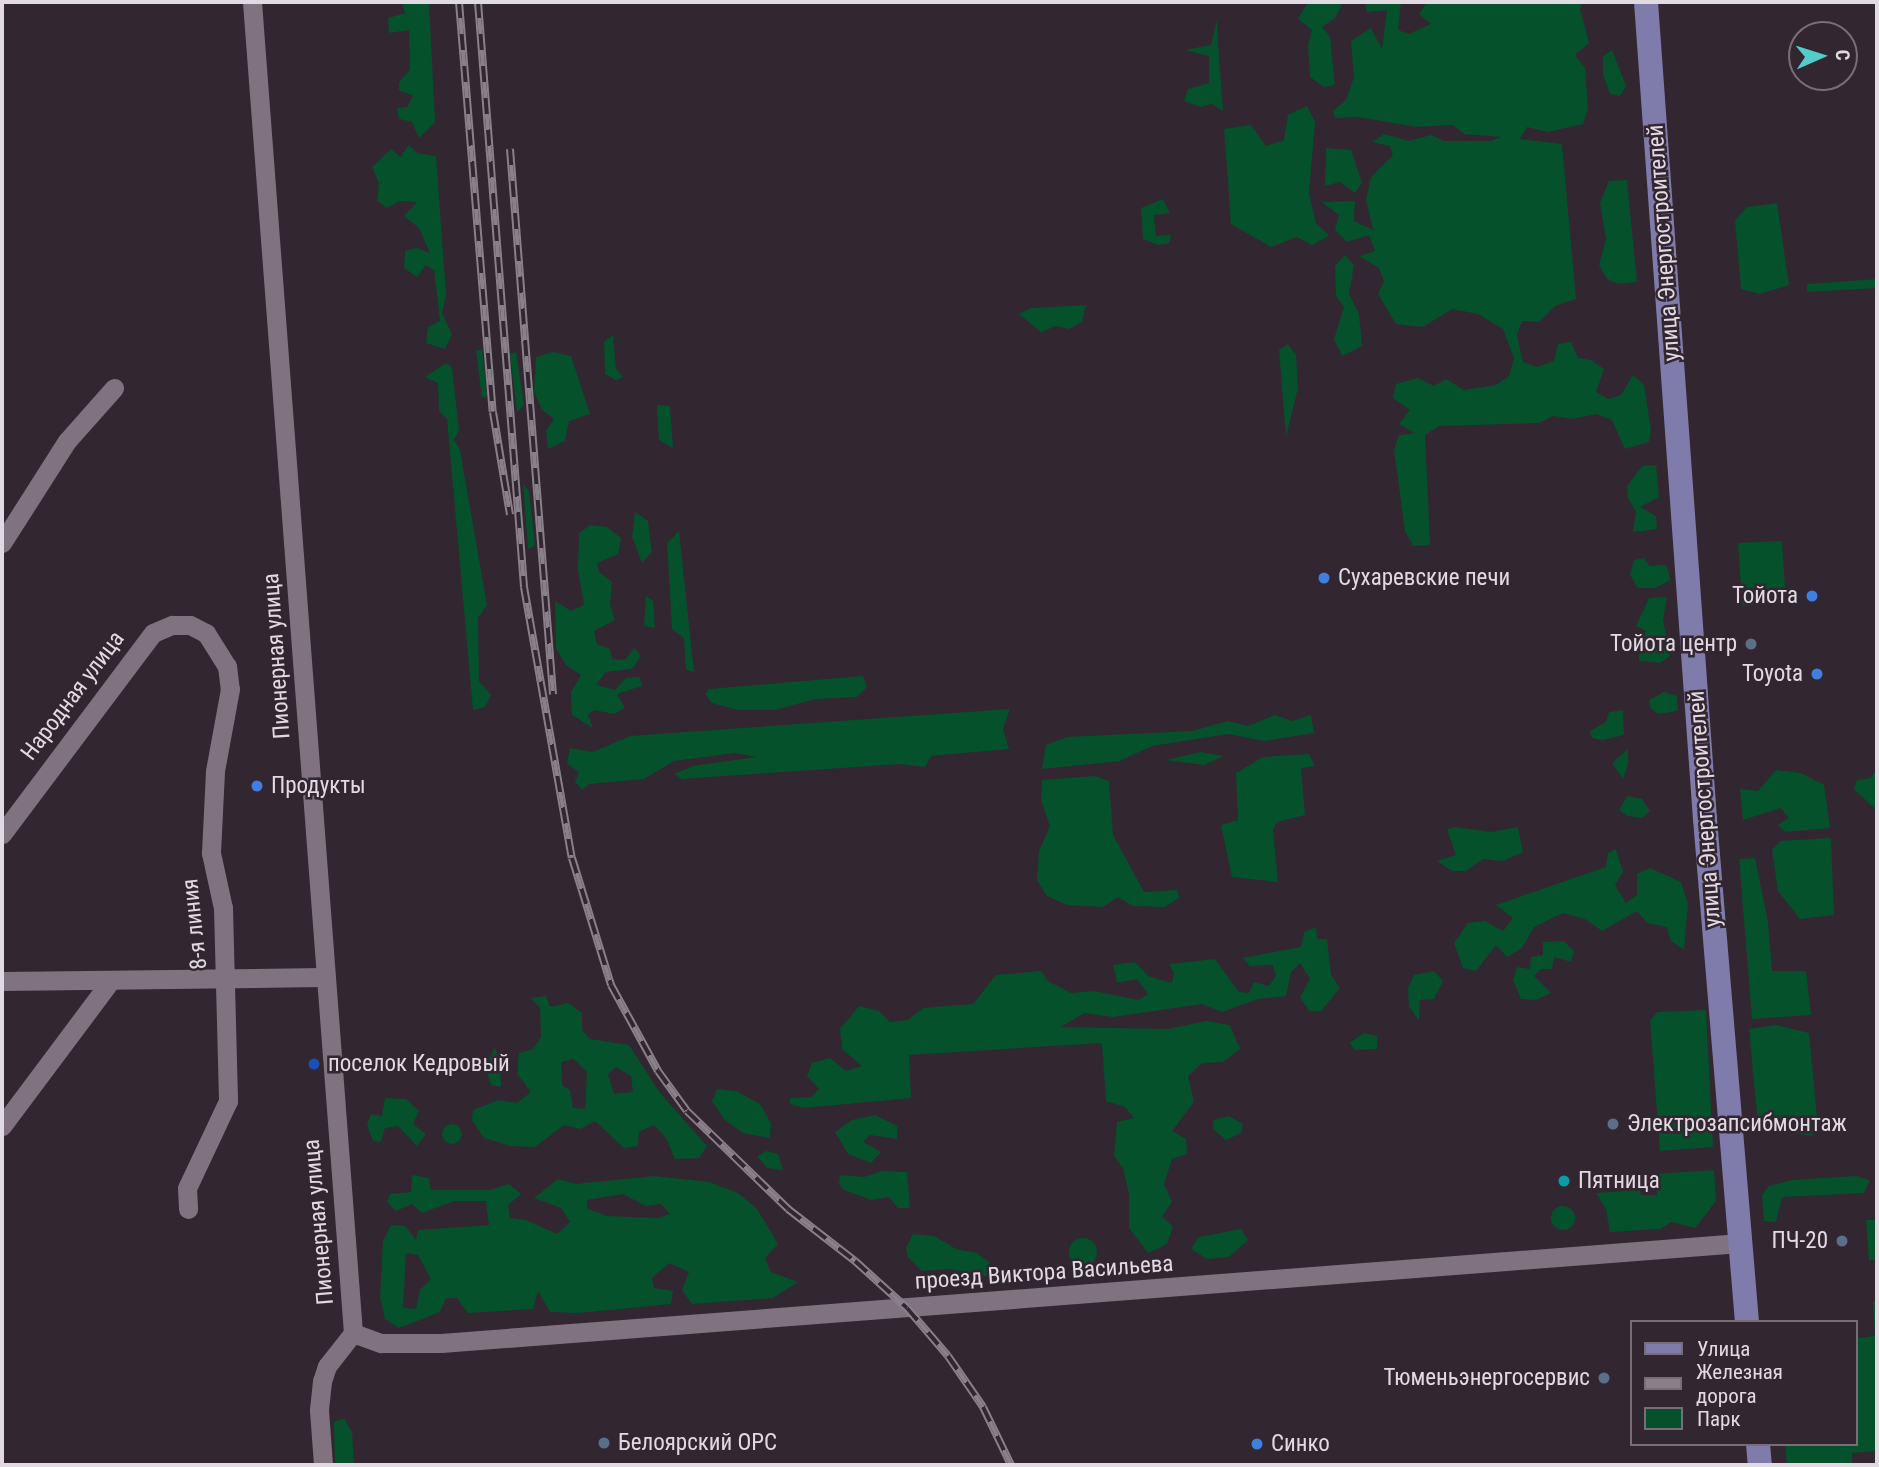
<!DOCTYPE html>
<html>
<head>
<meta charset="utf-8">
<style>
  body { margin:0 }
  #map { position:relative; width:1879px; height:1467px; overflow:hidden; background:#322631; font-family:"Roboto Condensed",sans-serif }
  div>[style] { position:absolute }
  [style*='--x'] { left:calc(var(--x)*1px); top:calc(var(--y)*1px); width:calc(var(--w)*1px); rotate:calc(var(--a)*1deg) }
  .green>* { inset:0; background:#04512c }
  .round { border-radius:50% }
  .minor>* { height:19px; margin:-9.5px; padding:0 9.5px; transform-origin:9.5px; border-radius:9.5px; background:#817280 }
  .major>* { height:24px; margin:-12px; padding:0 12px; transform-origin:12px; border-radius:12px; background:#7f7cac }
  .rail>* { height:8px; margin-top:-4px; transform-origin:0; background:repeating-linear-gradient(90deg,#322631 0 16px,#8a808a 0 32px); box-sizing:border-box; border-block:2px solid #8a808a }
  .dots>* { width:19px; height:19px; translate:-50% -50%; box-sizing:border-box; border:4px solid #322631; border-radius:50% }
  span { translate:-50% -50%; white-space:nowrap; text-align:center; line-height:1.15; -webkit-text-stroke:5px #322631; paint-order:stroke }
  .street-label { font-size:23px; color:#e2dae2 }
  .poi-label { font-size:23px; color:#e2dae2 }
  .left { translate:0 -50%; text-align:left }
  .right { translate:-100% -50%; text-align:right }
  .frame { position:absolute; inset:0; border:4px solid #e2dae2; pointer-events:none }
  .legend { position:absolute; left:1630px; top:1320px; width:228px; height:126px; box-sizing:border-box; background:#322631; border:2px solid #786e78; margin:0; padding:9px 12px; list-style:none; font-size:21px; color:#e2dae2 }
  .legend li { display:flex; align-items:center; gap:14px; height:35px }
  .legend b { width:35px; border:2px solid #786e78 }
  .north { position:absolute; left:1788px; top:21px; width:70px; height:70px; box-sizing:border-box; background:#322631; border:2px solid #786e78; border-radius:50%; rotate:87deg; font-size:19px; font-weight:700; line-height:28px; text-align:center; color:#e2dae2 }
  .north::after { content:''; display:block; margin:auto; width:24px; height:32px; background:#53cdca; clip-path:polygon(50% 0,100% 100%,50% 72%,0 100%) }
</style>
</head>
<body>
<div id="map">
  <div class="green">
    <i style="clip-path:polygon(402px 2px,429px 2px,435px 122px,419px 138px,412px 122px,399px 119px,397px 108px,407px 107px,413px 96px,399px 90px,399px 82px,410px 70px,409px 30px,389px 33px,388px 18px,405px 13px)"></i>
    <i style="clip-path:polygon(1308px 2px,1343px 2px,1335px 18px,1322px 27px,1330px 37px,1335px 85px,1324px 87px,1310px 77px,1308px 45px,1312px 30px,1298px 19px)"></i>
    <i style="clip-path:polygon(1365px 2px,1401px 2px,1398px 30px,1409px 34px,1431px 24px,1419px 14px,1427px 2px,1583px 2px,1580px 8px,1589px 43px,1575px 55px,1585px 68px,1588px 109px,1583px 124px,1548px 132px,1527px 127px,1520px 139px,1562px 144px,1576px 299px,1555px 306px,1539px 322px,1522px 321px,1517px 335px,1523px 362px,1537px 367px,1554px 361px,1558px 344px,1571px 342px,1578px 358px,1591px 360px,1604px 369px,1596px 392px,1609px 399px,1621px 395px,1633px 375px,1644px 385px,1651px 430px,1649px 442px,1625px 449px,1612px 420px,1596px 414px,1573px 419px,1553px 416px,1539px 423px,1439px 426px,1425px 435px,1430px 545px,1413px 546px,1405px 531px,1394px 450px,1399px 435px,1415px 433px,1399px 424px,1410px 410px,1393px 398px,1396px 384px,1418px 378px,1434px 386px,1446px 379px,1464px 390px,1496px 385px,1509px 376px,1514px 358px,1503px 329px,1478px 314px,1452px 309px,1423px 327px,1396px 324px,1378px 294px,1384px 281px,1379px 268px,1359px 256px,1375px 251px,1369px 235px,1347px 242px,1335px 230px,1339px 215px,1322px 202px,1355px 201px,1354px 221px,1373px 230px,1366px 200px,1371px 177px,1393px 155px,1390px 146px,1372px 142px,1384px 134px,1409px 141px,1431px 135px,1444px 141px,1491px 141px,1501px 137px,1464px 134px,1453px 125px,1417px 127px,1358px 117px,1335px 118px,1333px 111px,1346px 100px,1354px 77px,1351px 41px,1371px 28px,1382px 49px,1387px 10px,1367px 12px)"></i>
    <i style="clip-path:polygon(1217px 20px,1218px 43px,1223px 111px,1212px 104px,1200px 107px,1184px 101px,1188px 89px,1209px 83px,1209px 56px,1185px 50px,1211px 45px)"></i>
    <i style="clip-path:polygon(1612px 50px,1626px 86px,1620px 96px,1610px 94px,1603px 75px,1603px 56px)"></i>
    <i style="clip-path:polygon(1307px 106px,1315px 122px,1309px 194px,1316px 223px,1329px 236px,1312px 245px,1297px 237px,1271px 247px,1231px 224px,1224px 129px,1251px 125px,1266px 146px,1284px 140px,1288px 115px)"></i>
    <i style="clip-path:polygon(409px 145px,417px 153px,436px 156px,446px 295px,442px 313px,452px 334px,445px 349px,426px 343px,428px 327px,440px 321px,434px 270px,426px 265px,417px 277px,404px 268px,405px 251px,416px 248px,430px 253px,419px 228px,404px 216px,417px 202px,399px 201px,387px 208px,377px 201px,379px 183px,372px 167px,391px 149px,400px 157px)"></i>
    <i style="clip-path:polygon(1326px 148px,1351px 150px,1362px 183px,1355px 193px,1340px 182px,1325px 186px)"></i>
    <i style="clip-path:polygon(1627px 180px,1637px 282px,1618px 284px,1607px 279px,1599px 265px,1606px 239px,1600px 203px,1609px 181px)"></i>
    <i style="clip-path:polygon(1163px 199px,1170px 213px,1154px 215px,1156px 236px,1172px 235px,1169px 243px,1159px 245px,1143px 239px,1141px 208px)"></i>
    <i style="clip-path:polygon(1777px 203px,1789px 285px,1760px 294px,1741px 289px,1735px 220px,1747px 207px)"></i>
    <i style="clip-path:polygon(1345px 255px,1354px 265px,1349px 294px,1359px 314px,1362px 346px,1342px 356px,1334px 339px,1344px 307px,1336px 296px,1335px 266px)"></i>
    <i style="clip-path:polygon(1877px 279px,1877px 288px,1807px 292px,1807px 284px)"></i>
    <i style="clip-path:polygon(1086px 305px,1082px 322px,1069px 329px,1056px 326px,1041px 332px,1019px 314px,1031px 308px)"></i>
    <i style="clip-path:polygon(613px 335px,616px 369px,623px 377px,616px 380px,605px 374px,604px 342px)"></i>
    <i style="clip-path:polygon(1288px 344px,1296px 355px,1298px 388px,1286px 437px,1279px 350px)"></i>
    <i style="clip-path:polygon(476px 350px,482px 350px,487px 396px,482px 398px)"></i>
    <i style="clip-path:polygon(516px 352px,524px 405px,517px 412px,510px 354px)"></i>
    <i style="clip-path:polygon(553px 352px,571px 356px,590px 414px,569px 421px,565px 441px,548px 449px,546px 431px,554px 419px,542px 410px,534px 391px,536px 357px)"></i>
    <i style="clip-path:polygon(446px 363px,452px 367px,459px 431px,454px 440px,460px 450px,487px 605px,478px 618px,479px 681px,491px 695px,485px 707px,473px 710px,447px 419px,439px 411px,438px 383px,425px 377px)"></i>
    <i style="clip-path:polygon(657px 405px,670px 406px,673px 448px,659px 440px)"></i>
    <i style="clip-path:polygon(1656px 465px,1659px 497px,1640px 507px,1656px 516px,1657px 529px,1633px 532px,1636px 512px,1628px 498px,1627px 486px,1642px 466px)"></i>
    <i style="clip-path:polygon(523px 484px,529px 491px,535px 546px,528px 549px)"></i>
    <i style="clip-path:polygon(635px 512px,648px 521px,652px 552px,642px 563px,632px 536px)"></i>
    <i style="clip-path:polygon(590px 525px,607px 527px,621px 538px,618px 554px,597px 563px,599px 572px,612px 582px,610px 604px,615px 620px,594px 631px,597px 644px,610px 649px,612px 659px,625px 660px,634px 648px,641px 656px,632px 669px,606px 672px,596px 685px,615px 690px,626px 678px,640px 677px,642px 686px,617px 694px,625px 708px,614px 714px,594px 710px,588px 715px,593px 728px,572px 715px,571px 692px,581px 675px,566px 665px,556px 648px,555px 601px,571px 611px,584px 605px,578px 570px,579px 533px)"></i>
    <i style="clip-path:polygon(679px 531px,694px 672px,686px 670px,684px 638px,672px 629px,667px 543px)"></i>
    <i style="clip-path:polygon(1782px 541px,1786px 601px,1743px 606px,1735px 588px,1741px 587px,1738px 543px)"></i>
    <i style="clip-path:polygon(1644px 558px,1650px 566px,1666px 565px,1671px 580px,1655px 588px,1638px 588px,1630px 575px,1634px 560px)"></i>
    <i style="clip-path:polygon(646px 596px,653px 601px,655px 628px,644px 626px)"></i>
    <i style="clip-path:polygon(1667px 597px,1663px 620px,1670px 656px,1660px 663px,1639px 661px,1639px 645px,1646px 631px,1636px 626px,1649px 598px)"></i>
    <i style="clip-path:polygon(863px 676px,867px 687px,857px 697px,816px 699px,775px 710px,738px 710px,712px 703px,705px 694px,709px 689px)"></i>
    <i style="clip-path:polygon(1664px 692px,1677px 696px,1678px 711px,1658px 714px,1651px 709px,1649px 700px)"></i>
    <i style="clip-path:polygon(1010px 709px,1003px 729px,1009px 749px,931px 756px,925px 767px,900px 764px,682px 779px,674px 774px,693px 766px,756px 757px,735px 753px,674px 761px,644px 779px,589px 784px,582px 790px,575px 782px,579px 772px,567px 764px,570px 748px,593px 752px,630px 736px)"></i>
    <i style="clip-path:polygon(1623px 710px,1624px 735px,1603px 740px,1592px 738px,1590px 731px,1606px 722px,1609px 712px)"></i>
    <i style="clip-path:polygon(1275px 715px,1292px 721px,1311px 715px,1314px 733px,1264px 741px,1229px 734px,1152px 746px,1120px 761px,1042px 769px,1046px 745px,1067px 737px,1192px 731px,1228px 721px,1248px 726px)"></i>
    <i style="clip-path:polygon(1628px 749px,1628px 765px,1623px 779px,1612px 763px)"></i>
    <i style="clip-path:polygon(1201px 752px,1224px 756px,1204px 765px,1165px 760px)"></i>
    <i style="clip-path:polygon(1309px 754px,1315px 766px,1301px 768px,1305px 815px,1277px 822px,1273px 830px,1278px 882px,1232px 877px,1221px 825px,1238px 820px,1236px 773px,1263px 757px)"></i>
    <i style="clip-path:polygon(1877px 769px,1877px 811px,1854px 789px,1857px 780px,1871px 778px)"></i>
    <i style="clip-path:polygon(1776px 770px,1801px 773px,1824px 785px,1830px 828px,1785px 832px,1778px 825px,1789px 818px,1781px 808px,1743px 820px,1740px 789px,1758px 791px)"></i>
    <i style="clip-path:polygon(1095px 776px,1109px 781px,1113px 835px,1144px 892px,1177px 890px,1179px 898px,1165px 907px,1133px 906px,1118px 897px,1103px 907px,1067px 905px,1047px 896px,1037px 880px,1039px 851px,1050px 826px,1041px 800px,1042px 780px)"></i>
    <i style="clip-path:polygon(1627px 796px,1642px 799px,1650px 811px,1642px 818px,1627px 816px,1619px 810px)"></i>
    <i style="clip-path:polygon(1455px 827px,1491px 832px,1518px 827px,1523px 852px,1503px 861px,1483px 859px,1466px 871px,1452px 871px,1437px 861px,1456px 855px,1447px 829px)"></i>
    <i style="clip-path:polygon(1831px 838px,1834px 915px,1800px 919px,1778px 891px,1772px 850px,1780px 841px)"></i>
    <i style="clip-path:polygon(1616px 849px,1623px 872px,1615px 885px,1626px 903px,1637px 895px,1637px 874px,1650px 868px,1681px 882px,1688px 904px,1684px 950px,1671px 941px,1667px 927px,1647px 923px,1637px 911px,1602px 931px,1585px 919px,1563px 913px,1534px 927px,1522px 948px,1507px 957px,1496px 945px,1476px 971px,1463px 968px,1454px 943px,1468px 923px,1485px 921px,1503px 931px,1513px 918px,1496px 905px,1606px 867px,1608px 853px)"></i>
    <i style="clip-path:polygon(1755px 858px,1768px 922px,1772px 971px,1806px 971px,1811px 1015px,1752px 1019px,1739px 859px)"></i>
    <i style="clip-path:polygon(1316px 927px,1317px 939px,1327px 939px,1331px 975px,1340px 988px,1321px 1011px,1309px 1011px,1300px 997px,1310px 979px,1300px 963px,1291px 972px,1286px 996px,1258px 999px,1222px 1012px,1202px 1004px,1113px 1017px,1084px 1013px,1061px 1027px,1168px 1029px,1206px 1021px,1230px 1025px,1240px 1049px,1223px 1062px,1202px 1063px,1188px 1076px,1194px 1102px,1172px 1131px,1186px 1139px,1187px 1154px,1172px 1159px,1164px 1184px,1172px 1202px,1162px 1216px,1173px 1227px,1167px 1244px,1148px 1253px,1129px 1228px,1129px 1194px,1123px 1168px,1114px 1156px,1117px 1122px,1134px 1118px,1125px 1107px,1106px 1101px,1102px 1043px,909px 1055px,911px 1098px,804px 1108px,790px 1104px,790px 1098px,811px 1097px,819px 1089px,807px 1076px,812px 1063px,830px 1058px,846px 1071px,862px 1066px,842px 1049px,840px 1029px,859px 1006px,879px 1011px,890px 1022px,908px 1020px,923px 1008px,973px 1004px,996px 975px,1041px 971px,1048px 981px,1071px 993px,1094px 991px,1138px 1000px,1148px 994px,1137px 979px,1117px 983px,1113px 965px,1135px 962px,1148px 976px,1172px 983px,1174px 973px,1169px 964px,1215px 959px,1239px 992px,1249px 993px,1254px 982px,1269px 986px,1276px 976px,1273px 965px,1250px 966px,1242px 958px,1301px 947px,1304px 932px)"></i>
    <i style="clip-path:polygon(1564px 941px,1574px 951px,1571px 962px,1554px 957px,1552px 969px,1541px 969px,1534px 976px,1551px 993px,1536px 1000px,1521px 999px,1513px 980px,1517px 967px,1530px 969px,1531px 957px,1543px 955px,1543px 942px)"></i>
    <i style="clip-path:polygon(1434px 971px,1443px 981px,1434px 999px,1420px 1000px,1419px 1020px,1409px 1007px,1408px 988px,1414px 975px)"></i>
    <i style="clip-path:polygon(evenodd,546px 996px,550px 1007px,568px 1003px,582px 1013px,582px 1030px,590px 1039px,629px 1045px,660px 1093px,707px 1146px,699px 1158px,675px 1159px,666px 1138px,654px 1125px,639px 1132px,638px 1146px,624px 1148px,595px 1121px,580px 1129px,564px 1125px,535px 1147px,510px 1146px,484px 1138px,472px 1120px,473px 1110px,498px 1100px,517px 1103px,531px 1092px,517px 1074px,519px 1053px,533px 1049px,541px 1037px,540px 1008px,531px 998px,546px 996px,574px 1059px,587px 1072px,585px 1109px,573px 1108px,570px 1090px,562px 1085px,561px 1062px,574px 1059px,546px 996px,616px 1067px,631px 1076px,633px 1092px,614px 1094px,608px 1074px,616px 1067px)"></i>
    <i style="clip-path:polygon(1706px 1010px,1713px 1147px,1660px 1151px,1650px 1021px,1657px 1012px)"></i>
    <i style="clip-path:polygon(1776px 1025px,1809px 1033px,1818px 1128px,1811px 1136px,1787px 1132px,1775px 1122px,1758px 1124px,1749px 1029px)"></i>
    <i style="clip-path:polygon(1364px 1033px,1377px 1036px,1377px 1049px,1355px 1050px,1349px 1043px)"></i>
    <i style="clip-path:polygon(495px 1047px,500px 1064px,501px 1087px,491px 1085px,485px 1067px)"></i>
    <i style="clip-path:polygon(717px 1089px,736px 1091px,760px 1104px,771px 1123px,770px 1138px,743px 1133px,724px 1119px,712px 1101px)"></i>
    <i style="clip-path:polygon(385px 1098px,406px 1099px,419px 1111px,413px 1124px,426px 1134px,417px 1146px,398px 1126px,385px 1128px,381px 1142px,373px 1141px,367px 1125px,371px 1114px,382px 1116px)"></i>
    <i style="clip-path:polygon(875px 1115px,897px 1126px,897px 1139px,870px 1135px,863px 1142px,881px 1152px,871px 1163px,848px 1154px,835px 1132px,852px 1120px)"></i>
    <i style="clip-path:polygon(1229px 1116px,1243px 1124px,1241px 1133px,1226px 1140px,1214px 1130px,1213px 1120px)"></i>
    <i class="round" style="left:442px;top:1124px;width:20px;height:20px"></i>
    <i style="clip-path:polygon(766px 1151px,778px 1154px,783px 1170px,767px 1168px,757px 1156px)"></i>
    <i style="clip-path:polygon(1714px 1170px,1716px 1201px,1695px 1228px,1672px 1222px,1660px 1229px,1610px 1232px,1606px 1209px,1596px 1193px,1640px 1190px,1641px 1195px,1657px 1195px,1656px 1174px)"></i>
    <i style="clip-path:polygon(882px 1171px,907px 1172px,910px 1208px,898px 1208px,889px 1197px,872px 1200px,844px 1190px,839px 1183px,840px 1175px,864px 1177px)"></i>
    <i style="clip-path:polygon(evenodd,412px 1175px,429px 1178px,431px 1190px,490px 1190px,509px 1184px,521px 1194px,508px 1205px,510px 1218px,526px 1220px,557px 1234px,570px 1222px,561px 1208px,534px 1198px,558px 1179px,576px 1184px,654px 1176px,709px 1182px,738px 1193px,757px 1209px,778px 1244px,765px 1258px,771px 1272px,798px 1282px,773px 1298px,692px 1304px,682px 1290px,689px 1272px,669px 1263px,652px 1278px,654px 1288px,673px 1291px,671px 1304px,578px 1313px,550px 1312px,538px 1291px,533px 1309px,468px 1313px,457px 1298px,446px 1298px,440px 1312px,399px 1328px,385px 1319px,380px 1297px,383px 1241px,391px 1225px,405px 1226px,416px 1240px,418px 1230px,489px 1225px,486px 1201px,454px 1201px,422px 1213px,412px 1204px,396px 1211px,387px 1202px,390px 1194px,411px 1192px,412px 1175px,623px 1194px,646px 1206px,661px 1204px,670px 1214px,659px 1218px,606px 1216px,587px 1208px,587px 1200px,623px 1194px,412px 1175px,406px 1253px,418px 1255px,431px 1279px,420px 1290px,416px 1309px,403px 1308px,406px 1253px)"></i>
    <i style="clip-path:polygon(1856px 1176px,1870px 1180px,1864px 1193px,1782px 1197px,1776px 1222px,1764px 1221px,1762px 1195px,1769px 1186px,1792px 1180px)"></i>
    <i class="round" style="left:1551px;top:1206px;width:24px;height:24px"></i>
    <i style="clip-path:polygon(1866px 1220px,1877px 1220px,1877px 1259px,1869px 1261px)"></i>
    <i style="clip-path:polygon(1241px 1229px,1248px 1240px,1229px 1257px,1207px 1259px,1191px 1249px,1199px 1237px)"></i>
    <i style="clip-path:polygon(913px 1234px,934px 1236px,956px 1249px,977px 1253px,989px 1262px,987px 1276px,949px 1269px,922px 1271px,908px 1257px,906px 1248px)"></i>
    <i class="round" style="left:1069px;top:1238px;width:28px;height:28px"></i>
    <i style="clip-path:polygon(1873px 1302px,1877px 1303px,1877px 1451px,1852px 1453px,1852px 1465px,1787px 1465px,1785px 1444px,1856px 1444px,1856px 1338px,1875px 1336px)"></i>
    <i style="clip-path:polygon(344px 1418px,352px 1432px,354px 1465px,335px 1465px,334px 1422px)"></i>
  </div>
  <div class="minor">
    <i style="--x:252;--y:2;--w:1335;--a:85.66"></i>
    <i style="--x:353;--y:1333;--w:42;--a:128.2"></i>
    <i style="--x:327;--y:1366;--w:16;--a:108"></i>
    <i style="--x:322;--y:1381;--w:29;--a:96"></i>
    <i style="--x:319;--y:1410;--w:55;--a:85.8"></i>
    <i style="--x:2;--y:543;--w:121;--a:-57.5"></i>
    <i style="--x:67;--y:441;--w:71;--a:-48.4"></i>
    <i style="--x:2;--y:834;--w:251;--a:-53.1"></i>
    <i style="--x:153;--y:633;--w:21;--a:-23"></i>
    <i style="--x:172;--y:625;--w:18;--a:0"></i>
    <i style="--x:190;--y:625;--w:18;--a:27"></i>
    <i style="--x:206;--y:633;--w:39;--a:58"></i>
    <i style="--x:227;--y:666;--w:23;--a:83"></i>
    <i style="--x:230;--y:689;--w:83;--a:100.4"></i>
    <i style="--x:215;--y:771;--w:82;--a:92.8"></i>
    <i style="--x:211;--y:853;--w:56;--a:77.7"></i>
    <i style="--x:223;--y:908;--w:193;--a:88.5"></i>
    <i style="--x:228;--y:1101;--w:96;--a:115.2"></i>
    <i style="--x:187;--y:1188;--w:21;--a:87"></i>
    <i style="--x:2;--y:981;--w:322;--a:-0.7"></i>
    <i style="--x:2;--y:1126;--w:179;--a:-53.2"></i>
    <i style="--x:353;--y:1333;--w:30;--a:20"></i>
    <i style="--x:381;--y:1343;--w:60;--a:0"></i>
    <i style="--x:441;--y:1343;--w:1303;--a:-4.4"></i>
  </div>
  <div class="major">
    <i style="--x:1646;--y:2;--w:819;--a:85.87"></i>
    <i style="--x:1705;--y:819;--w:505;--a:85.23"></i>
    <i style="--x:1758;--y:1444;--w:21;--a:85"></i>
  </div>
  <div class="rail">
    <i style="--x:459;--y:2;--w:411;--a:85.3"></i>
    <i style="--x:493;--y:412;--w:104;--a:80.6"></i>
    <i style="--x:478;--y:2;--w:587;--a:85.5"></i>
    <i style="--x:524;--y:587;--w:275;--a:80"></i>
    <i style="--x:572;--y:858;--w:133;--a:72.9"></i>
    <i style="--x:611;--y:985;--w:98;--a:61.3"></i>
    <i style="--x:658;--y:1071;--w:49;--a:54.1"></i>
    <i style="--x:687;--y:1111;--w:141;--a:44.1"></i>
    <i style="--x:788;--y:1209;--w:85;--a:37.8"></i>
    <i style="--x:855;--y:1261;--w:70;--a:42.1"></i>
    <i style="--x:907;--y:1308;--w:63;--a:49.5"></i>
    <i style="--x:948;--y:1356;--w:62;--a:55.5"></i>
    <i style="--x:983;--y:1407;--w:64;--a:64.2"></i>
    <i style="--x:510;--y:149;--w:547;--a:85.49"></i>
  </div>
  <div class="dots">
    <i style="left:1324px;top:578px;background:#3f7fe0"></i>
    <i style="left:1812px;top:596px;background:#3f7fe0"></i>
    <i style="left:1751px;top:644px;background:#5c6f8a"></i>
    <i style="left:1817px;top:674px;background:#3f7fe0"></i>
    <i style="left:257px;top:786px;background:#3f7fe0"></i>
    <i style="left:314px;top:1064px;background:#1a4fb4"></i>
    <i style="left:1613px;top:1124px;background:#5c6f8a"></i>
    <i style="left:1564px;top:1181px;background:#0f9aa8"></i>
    <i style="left:1842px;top:1241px;background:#5c6f8a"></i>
    <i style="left:1604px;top:1378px;background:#5c6f8a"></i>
    <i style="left:604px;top:1443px;background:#5c6f8a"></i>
    <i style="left:1257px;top:1444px;background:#3f7fe0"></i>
  </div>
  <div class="street-label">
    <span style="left:1664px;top:243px;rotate:-94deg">улица Энергостроителей</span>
    <span style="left:277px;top:656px;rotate:-94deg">Пионерная улица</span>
    <span style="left:73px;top:696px;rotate:-53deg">Народная улица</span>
    <span style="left:1705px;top:809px;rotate:-94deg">улица Энергостроителей</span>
    <span style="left:195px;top:924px;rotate:-96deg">8-я линия</span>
    <span style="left:319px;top:1222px;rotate:-95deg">Пионерная улица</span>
    <span style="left:1044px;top:1273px;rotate:-4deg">проезд Виктора Васильева</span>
  </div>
  <div class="poi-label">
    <span class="left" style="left:1338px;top:578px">Сухаревские печи</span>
    <span class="right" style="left:1798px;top:596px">Тойота</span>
    <span class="right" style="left:1737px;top:644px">Тойота центр</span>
    <span class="right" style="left:1803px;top:674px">Toyota</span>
    <span class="left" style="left:271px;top:786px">Продукты</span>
    <span class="left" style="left:328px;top:1064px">поселок Кедровый</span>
    <span class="left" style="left:1627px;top:1124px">Электрозапсибмонтаж</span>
    <span class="left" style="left:1578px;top:1181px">Пятница</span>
    <span class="right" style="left:1828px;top:1241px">ПЧ-20</span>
    <span class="right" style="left:1590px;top:1378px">Тюменьэнергосервис</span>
    <span class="left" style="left:618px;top:1443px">Белоярский ОРС</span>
    <span class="left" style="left:1271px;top:1444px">Синко</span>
  </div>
  <div class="frame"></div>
  <ul class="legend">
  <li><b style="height:9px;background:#7f7cac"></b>Улица</li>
  <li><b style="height:9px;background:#8a808a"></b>Железная дорога</li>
  <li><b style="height:19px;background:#04512c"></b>Парк</li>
  </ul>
  <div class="north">С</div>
</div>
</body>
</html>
